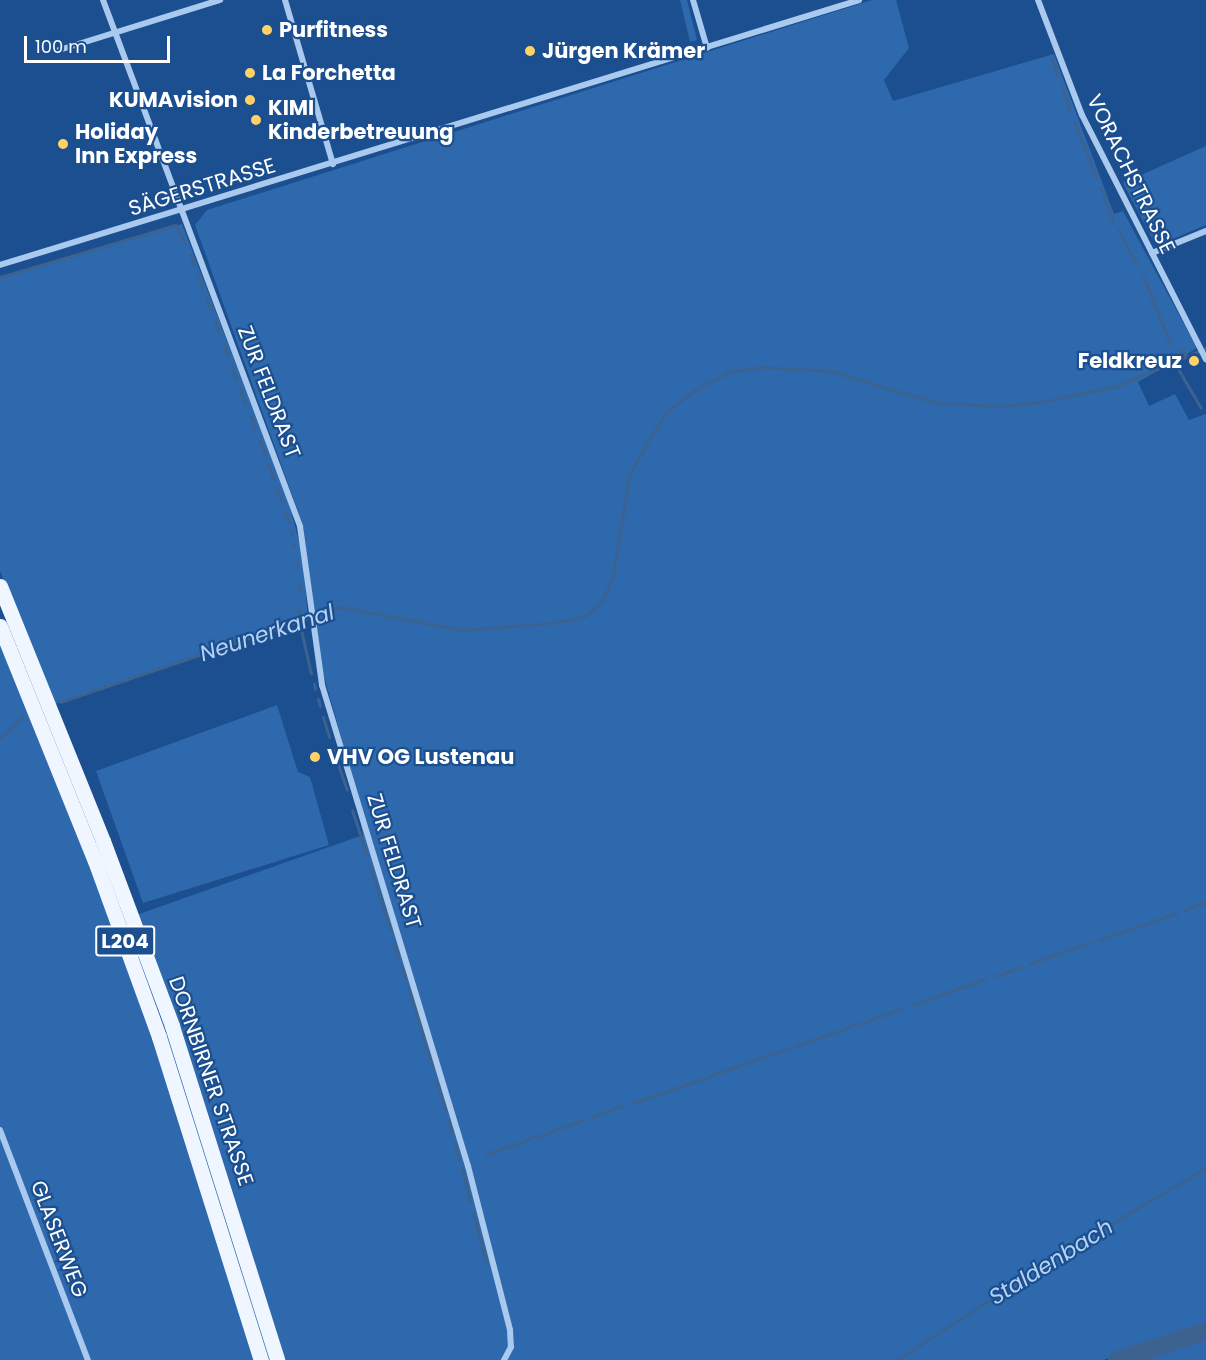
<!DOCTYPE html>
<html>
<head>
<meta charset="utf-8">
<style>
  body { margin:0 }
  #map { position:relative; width:1206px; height:1360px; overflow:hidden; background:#1b4f8f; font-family:Poppins,sans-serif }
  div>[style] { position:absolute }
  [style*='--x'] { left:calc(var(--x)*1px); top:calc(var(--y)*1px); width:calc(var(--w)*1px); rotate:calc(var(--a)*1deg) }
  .green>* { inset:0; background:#2e69ad }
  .stream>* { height:3px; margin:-1.5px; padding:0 1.5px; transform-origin:1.5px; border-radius:1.5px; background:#3c6290 }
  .river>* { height:18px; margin:-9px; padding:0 9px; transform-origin:9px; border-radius:9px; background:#3c6290 }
  .minor>* { height:6px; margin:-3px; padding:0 3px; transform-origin:3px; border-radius:3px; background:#a9c9ee }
  .primary>* { height:15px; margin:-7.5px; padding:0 7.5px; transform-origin:7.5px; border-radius:7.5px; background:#f0f6ff }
  .dots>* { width:16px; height:16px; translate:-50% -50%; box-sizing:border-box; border:3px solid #1b4f8f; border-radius:50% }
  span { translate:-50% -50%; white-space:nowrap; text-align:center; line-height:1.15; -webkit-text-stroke:4.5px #1b4f8f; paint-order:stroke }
  .shield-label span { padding:2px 4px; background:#1b4f8f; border:2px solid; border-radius:4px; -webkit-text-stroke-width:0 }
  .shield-label { font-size:20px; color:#fff; font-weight:700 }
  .poi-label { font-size:21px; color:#fff; font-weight:700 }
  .left { translate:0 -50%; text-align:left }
  .right { translate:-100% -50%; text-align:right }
  .street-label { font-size:21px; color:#fff }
  .water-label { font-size:22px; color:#b5d3f5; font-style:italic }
  .scale { position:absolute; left:24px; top:36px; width:146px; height:27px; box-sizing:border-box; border:3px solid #fff; border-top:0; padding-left:8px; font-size:18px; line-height:21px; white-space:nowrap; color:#fff; -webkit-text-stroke:4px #1b4f8f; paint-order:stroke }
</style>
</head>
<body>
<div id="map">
  <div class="green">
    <i style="clip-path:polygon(680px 0,687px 0,697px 40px,690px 42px)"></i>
    <i style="clip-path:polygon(872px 0,896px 0,909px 48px,884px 80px,893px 101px,1054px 54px,1114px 214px,1123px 211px,1197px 348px,1138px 382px,1149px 406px,1175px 394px,1189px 420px,1206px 414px,1206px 1325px,1103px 1360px,0 1360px,0 642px,125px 919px,363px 835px,349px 764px,321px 666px,303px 525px,195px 225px,207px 210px)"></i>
    <i style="clip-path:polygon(1206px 146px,1206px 225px,1163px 243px,1154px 242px,1123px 183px)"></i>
    <i style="clip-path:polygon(182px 224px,287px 497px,302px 552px,308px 618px,55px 704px,0 571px,0 277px)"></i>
    <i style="clip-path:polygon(277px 705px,298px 772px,310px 777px,329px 845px,143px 903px,96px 771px)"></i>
    <i style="clip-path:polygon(1206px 1338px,1206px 1360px,1132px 1360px,1136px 1358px)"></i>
  </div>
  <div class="stream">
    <i style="--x:1052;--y:58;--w:19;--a:72"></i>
    <i style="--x:1062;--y:86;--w:27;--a:73"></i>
    <i style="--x:1074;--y:122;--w:61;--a:68"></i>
    <i style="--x:1101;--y:188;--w:35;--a:70"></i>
    <i style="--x:1118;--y:230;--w:39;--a:61"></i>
    <i style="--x:190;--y:255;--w:11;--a:68"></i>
    <i style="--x:198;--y:275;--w:14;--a:73"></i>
    <i style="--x:1143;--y:276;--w:72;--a:68.1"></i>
    <i style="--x:0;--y:277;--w:183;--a:-16.5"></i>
    <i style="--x:175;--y:225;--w:20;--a:60"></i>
    <i style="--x:206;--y:298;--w:13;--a:67"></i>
    <i style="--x:215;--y:321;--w:13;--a:72"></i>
    <i style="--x:223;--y:343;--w:14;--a:69"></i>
    <i style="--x:1180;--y:350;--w:9;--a:41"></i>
    <i style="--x:1174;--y:362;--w:53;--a:59.6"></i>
    <i style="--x:231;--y:366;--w:14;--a:69"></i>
    <i style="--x:240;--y:389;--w:15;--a:70"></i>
    <i style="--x:250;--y:414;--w:15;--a:70"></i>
    <i style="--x:259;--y:439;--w:17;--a:69"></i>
    <i style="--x:268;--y:464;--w:15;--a:70"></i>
    <i style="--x:277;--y:489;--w:13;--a:67"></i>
    <i style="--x:285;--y:511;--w:12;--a:70"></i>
    <i style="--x:291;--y:532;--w:2;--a:63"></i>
    <i style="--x:293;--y:543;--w:3;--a:72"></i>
    <i style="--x:296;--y:564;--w:3;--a:72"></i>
    <i style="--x:299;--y:584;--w:7;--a:82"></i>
    <i style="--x:299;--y:609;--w:12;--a:90"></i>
    <i style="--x:299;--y:621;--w:54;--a:77.2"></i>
    <i style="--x:314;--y:684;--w:5;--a:79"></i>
    <i style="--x:318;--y:699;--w:7;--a:74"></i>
    <i style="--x:60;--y:702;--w:297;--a:-18.7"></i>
    <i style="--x:341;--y:607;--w:123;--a:10.8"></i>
    <i style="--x:462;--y:630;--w:91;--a:-4.4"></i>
    <i style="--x:553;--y:623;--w:33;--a:-12"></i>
    <i style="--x:585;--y:616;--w:23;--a:-41"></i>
    <i style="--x:602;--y:601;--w:24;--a:-66"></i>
    <i style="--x:612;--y:579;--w:108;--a:-80.4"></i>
    <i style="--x:630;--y:473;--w:69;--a:-59.7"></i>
    <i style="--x:665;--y:413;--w:43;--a:-37.4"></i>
    <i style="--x:699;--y:387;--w:34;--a:-26"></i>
    <i style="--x:730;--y:372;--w:32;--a:-9"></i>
    <i style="--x:762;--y:367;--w:69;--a:3.3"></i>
    <i style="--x:831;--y:371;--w:111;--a:16.8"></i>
    <i style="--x:937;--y:403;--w:63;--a:2.7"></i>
    <i style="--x:1000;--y:406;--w:41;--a:-5.6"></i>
    <i style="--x:1041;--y:402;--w:78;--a:-11.9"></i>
    <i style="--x:1117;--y:386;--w:97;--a:-23.1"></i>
    <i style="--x:323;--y:717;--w:21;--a:73"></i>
    <i style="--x:0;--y:738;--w:32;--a:-44"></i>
    <i style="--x:333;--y:750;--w:42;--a:70.7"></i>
    <i style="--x:352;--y:810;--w:48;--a:71.9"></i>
    <i style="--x:370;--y:867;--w:67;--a:71.8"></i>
    <i style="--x:1184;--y:910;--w:23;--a:-20"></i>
    <i style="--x:1099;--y:940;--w:82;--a:-19.3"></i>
    <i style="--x:394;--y:942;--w:16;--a:75"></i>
    <i style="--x:1029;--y:964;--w:66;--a:-19.5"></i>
    <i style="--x:402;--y:967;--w:11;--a:75"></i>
    <i style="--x:995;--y:976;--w:28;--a:-19"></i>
    <i style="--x:409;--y:989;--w:82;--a:72.9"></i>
    <i style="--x:913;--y:1005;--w:76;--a:-20.1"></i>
    <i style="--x:795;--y:1046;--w:112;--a:-19.2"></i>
    <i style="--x:436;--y:1080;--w:31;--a:73"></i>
    <i style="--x:633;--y:1103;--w:165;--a:-19.4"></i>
    <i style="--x:591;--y:1117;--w:33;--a:-20"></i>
    <i style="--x:449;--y:1121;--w:12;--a:76"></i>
    <i style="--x:455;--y:1144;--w:16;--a:75"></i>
    <i style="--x:486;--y:1154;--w:104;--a:-19.1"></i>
    <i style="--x:462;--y:1169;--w:34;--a:76"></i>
    <i style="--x:473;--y:1213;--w:50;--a:74.8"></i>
    <i style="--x:897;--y:1360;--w:200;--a:-33"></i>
    <i style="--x:1065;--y:1251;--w:164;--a:-30.5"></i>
  </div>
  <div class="river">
    <i style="--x:1117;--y:1360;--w:94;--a:-18"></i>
  </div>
  <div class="minor">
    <i style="--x:103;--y:0;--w:562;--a:69.47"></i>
    <i style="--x:300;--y:526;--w:161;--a:82.1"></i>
    <i style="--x:322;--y:685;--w:503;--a:73.12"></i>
    <i style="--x:468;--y:1166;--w:169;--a:75.6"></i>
    <i style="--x:510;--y:1330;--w:17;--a:87"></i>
    <i style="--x:511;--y:1347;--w:15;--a:118"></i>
    <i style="--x:285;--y:0;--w:171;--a:73.7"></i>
    <i style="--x:693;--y:0;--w:50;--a:73.7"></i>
    <i style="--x:1038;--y:0;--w:123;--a:69.1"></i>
    <i style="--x:1082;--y:115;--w:274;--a:63.1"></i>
    <i style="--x:56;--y:51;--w:172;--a:-17.3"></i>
    <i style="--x:1152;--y:253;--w:58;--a:-22.2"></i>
    <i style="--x:0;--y:265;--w:899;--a:-17.14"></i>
    <i style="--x:0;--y:1130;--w:246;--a:69.1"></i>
  </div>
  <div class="primary">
    <i style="--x:0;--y:586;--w:275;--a:68"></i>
    <i style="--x:103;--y:841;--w:197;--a:69.5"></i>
    <i style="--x:172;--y:1026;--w:350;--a:72.5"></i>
    <i style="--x:0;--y:626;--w:253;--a:68"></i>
    <i style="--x:95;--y:861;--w:187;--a:70"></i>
    <i style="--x:159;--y:1037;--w:339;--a:72.5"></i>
  </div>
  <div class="dots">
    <i style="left:267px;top:30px;background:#ffd166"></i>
    <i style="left:530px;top:51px;background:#ffd166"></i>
    <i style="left:250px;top:73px;background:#ffd166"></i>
    <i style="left:250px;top:100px;background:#ffd166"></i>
    <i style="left:256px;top:120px;background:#ffd166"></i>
    <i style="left:63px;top:144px;background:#ffd166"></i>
    <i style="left:1194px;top:361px;background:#ffd166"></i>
    <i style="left:315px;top:757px;background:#ffd166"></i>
  </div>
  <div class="shield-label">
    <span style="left:125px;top:941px">L204</span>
  </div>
  <div class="poi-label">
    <span class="left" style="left:279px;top:30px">Purfitness</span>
    <span class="left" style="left:542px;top:51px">Jürgen Krämer</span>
    <span class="left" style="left:262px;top:73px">La Forchetta</span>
    <span class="right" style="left:238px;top:100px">KUMAvision</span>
    <span class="left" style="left:268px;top:120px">KIMI<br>Kinderbetreuung</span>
    <span class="left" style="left:75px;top:144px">Holiday<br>Inn Express</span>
    <span class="right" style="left:1182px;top:361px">Feldkreuz</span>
    <span class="left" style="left:327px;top:757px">VHV OG Lustenau</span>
  </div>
  <div class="street-label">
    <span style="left:1131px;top:174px;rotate:64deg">VORACHSTRASSE</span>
    <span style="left:202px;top:187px;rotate:-17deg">SÄGERSTRASSE</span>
    <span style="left:269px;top:392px;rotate:69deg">ZUR FELDRAST</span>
    <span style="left:394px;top:861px;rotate:73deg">ZUR FELDRAST</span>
    <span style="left:211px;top:1081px;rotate:71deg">DORNBIRNER STRASSE</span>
    <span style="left:59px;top:1239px;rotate:69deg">GLASERWEG</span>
  </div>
  <div class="water-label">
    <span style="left:267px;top:633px;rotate:-18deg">Neunerkanal</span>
    <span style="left:1051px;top:1262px;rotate:-32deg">Staldenbach</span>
  </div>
  <div class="scale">100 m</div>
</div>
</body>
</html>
